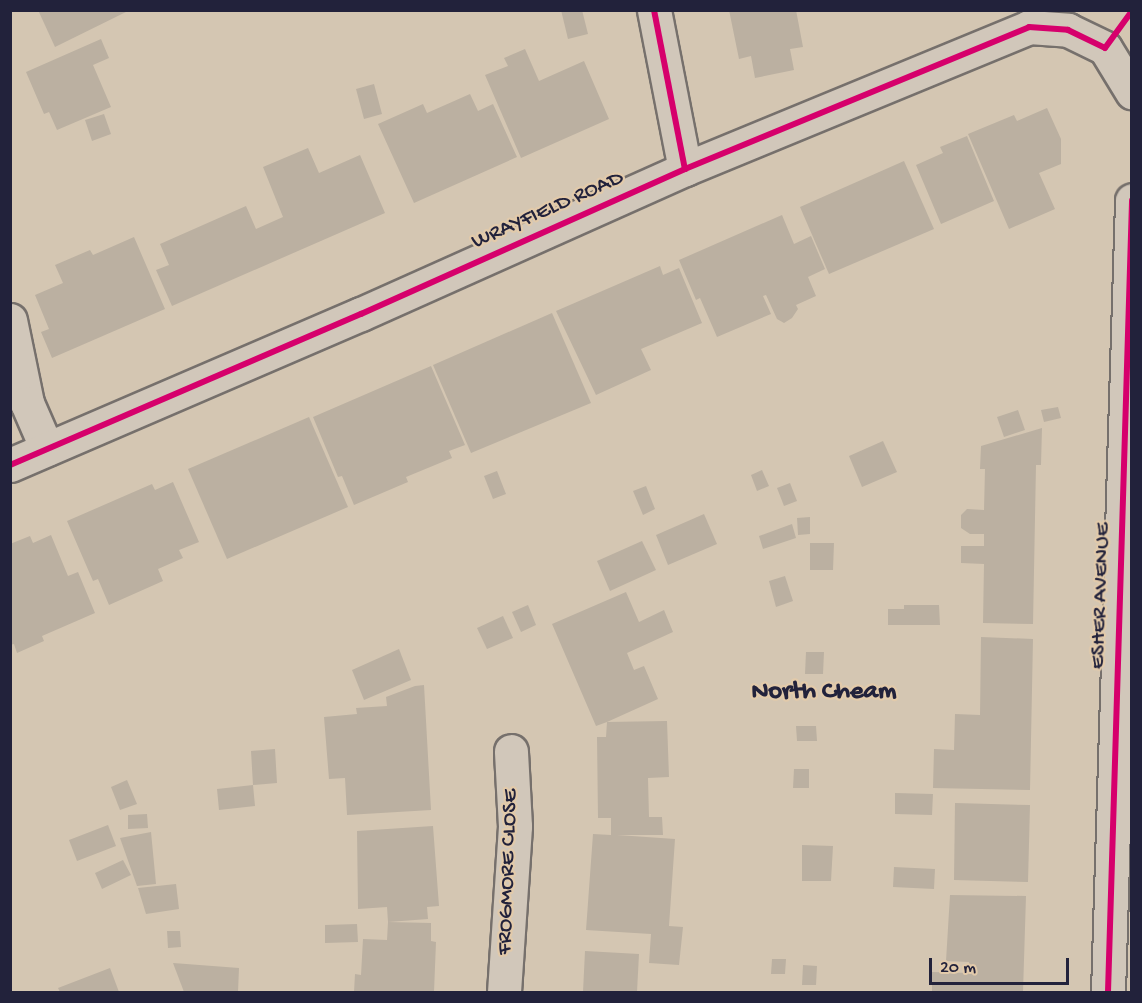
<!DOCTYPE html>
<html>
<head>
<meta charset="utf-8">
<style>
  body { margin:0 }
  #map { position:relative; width:1142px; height:1003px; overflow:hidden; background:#d4c6b2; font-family:"Gochi Hand",sans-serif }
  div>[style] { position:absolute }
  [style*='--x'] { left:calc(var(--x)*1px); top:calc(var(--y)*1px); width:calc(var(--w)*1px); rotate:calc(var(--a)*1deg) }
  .building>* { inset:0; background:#bbb0a1 }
  .roads { filter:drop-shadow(2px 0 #76706c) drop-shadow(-2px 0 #76706c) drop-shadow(0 2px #76706c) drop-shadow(0 -2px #76706c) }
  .minor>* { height:33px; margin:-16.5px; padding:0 16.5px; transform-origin:16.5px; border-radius:16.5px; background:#d1c7ba }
  .cycleway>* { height:6px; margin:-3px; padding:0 3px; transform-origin:3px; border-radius:3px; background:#d6006c }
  span { translate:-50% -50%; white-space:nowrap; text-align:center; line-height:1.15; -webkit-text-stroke:4.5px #e2caaa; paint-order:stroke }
  .street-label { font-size:22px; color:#22223b }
  .quarter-label { font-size:26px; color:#22223b; font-weight:700 }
  .frame { position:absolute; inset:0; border:12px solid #22223b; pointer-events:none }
  .scale { position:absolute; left:929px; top:958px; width:140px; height:27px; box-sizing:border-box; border:3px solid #22223b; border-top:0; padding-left:8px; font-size:18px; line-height:21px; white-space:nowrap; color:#22223b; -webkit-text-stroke:4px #e2caaa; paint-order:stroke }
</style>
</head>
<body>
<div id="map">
  <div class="building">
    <i style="clip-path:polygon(38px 10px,130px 10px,55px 47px)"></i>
    <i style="clip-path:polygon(561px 10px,582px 10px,588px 34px,568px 39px)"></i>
    <i style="clip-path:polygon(729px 10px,796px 10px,803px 47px,790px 49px,794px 70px,755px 78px,751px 56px,739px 59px)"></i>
    <i style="clip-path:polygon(101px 39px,109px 58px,93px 65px,111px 107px,57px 130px,49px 112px,44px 114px,26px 72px)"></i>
    <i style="clip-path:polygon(525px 49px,539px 81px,584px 61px,609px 119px,521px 158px,485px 75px,508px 66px,504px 58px)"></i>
    <i style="clip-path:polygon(374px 84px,382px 114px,364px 119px,356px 89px)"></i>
    <i style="clip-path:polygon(470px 94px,478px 111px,493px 104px,517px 157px,414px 203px,378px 124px,423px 104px,427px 113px)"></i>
    <i style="clip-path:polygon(1047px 108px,1061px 139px,1061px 164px,1039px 173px,1055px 209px,1009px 229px,968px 134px,1014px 115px,1017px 121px)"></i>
    <i style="clip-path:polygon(104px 114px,111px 134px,92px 141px,85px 120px)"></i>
    <i style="clip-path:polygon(967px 136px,994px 201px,941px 224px,916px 165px,943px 153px,940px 147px)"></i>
    <i style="clip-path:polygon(308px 148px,319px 173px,360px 155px,385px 213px,172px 306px,156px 270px,169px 265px,160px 244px,246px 206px,256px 229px,283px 217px,263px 167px)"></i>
    <i style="clip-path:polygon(904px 161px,934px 229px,829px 274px,800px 207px)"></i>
    <i style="clip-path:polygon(782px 215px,794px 244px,811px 236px,825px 269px,808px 277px,816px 296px,796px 305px,798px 309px,792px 318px,784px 323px,777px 319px,766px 295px,763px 296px,771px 314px,717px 337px,700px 298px,696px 300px,679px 260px)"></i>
    <i style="clip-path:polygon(134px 237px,165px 309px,52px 358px,41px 332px,49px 329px,35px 295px,63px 283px,55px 265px,90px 250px,93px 255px)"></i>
    <i style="clip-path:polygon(660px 266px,663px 275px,679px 268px,702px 323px,641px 349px,651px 370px,596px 395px,556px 311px)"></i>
    <i style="clip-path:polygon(552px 313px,591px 403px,471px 453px,433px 365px)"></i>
    <i style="clip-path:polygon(431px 366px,465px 445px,449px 451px,452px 458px,406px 477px,408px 482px,354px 505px,342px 476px,338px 477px,313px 417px)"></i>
    <i style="clip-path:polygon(1058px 407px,1061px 418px,1044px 422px,1041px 410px)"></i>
    <i style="clip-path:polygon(1018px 410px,1025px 430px,1004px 437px,997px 417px)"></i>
    <i style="clip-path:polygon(309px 417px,348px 507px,227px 559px,188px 469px)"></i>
    <i style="clip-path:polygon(1042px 428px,1041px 465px,1036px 465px,1033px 624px,983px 623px,984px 564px,961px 563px,961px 546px,984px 546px,984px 534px,970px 534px,961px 528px,961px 515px,967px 509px,984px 510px,985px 469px,980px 469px,981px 446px)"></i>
    <i style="clip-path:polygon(883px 441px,897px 472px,862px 487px,849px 456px)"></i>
    <i style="clip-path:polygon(762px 470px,769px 486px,757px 491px,751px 475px)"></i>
    <i style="clip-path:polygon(497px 471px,506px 494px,493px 499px,484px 476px)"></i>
    <i style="clip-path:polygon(173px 482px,199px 542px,179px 550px,183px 558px,158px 569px,163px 581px,109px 605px,98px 579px,93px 581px,67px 521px,152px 484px,155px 490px)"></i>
    <i style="clip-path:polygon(790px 483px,797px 501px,784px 506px,777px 488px)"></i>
    <i style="clip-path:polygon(646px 486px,655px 509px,643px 515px,633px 491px)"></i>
    <i style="clip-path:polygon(704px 514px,717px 544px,668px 565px,656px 535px)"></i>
    <i style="clip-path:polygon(810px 517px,810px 534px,798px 535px,797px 518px)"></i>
    <i style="clip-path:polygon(792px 524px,796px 538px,763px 549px,759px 536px)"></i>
    <i style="clip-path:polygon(51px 535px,68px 576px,78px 572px,95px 613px,42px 636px,44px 641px,17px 653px,14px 644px,10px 645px,10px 544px,30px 536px,33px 543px)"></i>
    <i style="clip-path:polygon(642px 541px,656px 570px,610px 591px,597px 561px)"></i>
    <i style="clip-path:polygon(810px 543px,834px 543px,833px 570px,810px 570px)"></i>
    <i style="clip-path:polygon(785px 576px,793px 601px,776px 607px,769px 581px)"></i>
    <i style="clip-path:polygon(626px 592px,639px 622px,664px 610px,673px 632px,627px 653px,634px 670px,644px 666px,658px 699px,607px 722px,667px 721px,669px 777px,648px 778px,649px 817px,662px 817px,663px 835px,617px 835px,675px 839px,669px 926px,683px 927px,679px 965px,649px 963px,651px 934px,586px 930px,593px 834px,611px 835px,611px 818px,598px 818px,597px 737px,606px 737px,607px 722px,596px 726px,552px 624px)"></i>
    <i style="clip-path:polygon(528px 605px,536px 625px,521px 632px,512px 612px)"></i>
    <i style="clip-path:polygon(904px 605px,939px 605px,940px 625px,888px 625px,888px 609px,904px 609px)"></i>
    <i style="clip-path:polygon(503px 616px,513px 638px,487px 649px,477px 628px)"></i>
    <i style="clip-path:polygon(981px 637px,1033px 639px,1030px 790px,933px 788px,934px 749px,954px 750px,955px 714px,980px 715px)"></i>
    <i style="clip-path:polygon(399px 649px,411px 680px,364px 700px,352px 670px)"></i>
    <i style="clip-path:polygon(806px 652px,824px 652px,823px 674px,805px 674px)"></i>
    <i style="clip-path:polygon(424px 685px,431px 810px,347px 815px,345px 778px,329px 779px,324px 717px,357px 714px,356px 708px,387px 706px,386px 697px,415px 686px)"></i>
    <i style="clip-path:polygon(796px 726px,816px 726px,817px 741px,797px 741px)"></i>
    <i style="clip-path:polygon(275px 749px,277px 783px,253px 785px,255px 806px,219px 810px,217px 789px,253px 785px,251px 751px)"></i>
    <i style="clip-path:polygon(794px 769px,809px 769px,809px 788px,793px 788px)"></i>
    <i style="clip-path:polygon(127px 780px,137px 804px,120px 810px,111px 787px)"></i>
    <i style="clip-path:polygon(895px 793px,933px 794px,932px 815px,895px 814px)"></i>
    <i style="clip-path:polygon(955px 803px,1030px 805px,1028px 882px,954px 880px)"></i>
    <i style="clip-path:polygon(147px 814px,148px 828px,128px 829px,128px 815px)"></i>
    <i style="clip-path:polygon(108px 825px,116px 846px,77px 861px,69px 840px)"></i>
    <i style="clip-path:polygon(433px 826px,439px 906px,427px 907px,428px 919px,388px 922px,387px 907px,358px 909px,357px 831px)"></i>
    <i style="clip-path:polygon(151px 832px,156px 884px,137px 886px,120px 838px)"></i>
    <i style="clip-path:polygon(802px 845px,833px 846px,831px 881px,802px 881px)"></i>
    <i style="clip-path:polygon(123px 860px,131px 875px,102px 889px,95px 873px)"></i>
    <i style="clip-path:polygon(894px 867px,935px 869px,934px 889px,893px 887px)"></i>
    <i style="clip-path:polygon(176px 884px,179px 909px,146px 914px,138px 888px)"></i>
    <i style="clip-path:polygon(950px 895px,1026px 896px,1023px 992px,932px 992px,932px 972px,969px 973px,969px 962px,946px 961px)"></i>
    <i style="clip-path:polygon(388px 922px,431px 923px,431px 941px,436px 942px,434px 992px,354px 992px,355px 974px,361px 975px,363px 939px,387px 940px)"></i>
    <i style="clip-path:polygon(357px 924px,358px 942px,325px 943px,325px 925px)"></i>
    <i style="clip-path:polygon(167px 931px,180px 931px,181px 947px,168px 948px)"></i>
    <i style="clip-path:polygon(585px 951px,639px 954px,637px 992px,583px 992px)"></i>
    <i style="clip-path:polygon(772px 959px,786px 959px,785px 974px,771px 974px)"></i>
    <i style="clip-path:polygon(173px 963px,239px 968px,238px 992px,184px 992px)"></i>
    <i style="clip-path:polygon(803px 965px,817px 966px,816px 985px,802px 985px)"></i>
    <i style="clip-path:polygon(110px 968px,119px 992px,60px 992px,58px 988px)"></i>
  </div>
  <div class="roads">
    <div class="minor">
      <i style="--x:654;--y:10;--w:162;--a:79"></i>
      <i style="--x:10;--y:320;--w:85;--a:78.4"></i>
      <i style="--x:27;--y:403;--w:50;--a:66.5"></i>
      <i style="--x:10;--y:465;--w:382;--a:-23.3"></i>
      <i style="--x:361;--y:314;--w:355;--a:-24.1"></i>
      <i style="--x:685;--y:169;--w:372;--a:-22.4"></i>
      <i style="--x:1029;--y:27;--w:39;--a:4"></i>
      <i style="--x:1068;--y:30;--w:41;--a:25.9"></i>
      <i style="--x:1105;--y:48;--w:52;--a:58.5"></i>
      <i style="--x:504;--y:992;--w:166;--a:-86.2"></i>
      <i style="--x:515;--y:826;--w:75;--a:-93.1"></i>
      <i style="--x:1108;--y:992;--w:792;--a:-88.26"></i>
    </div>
  </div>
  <div class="cycleway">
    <i style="--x:654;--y:10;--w:162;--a:79"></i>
    <i style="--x:10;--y:465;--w:382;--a:-23.3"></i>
    <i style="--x:361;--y:314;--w:355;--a:-24.1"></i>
    <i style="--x:685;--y:169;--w:372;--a:-22.4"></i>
    <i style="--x:1029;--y:27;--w:39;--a:4"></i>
    <i style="--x:1068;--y:30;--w:41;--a:25.9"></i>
    <i style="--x:1105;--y:48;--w:46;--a:-53.9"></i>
    <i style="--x:1108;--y:992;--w:792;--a:-88.26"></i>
  </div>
  <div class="street-label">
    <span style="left:548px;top:211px;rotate:-24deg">WRAYFIELD ROAD</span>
    <span style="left:1102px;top:596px;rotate:-88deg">ESHER AVENUE</span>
    <span style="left:509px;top:872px;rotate:-88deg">FROGMORE CLOSE</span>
  </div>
  <div class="quarter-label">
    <span style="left:824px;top:693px">North Cheam</span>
  </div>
  <div class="frame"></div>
  <div class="scale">20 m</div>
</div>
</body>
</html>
